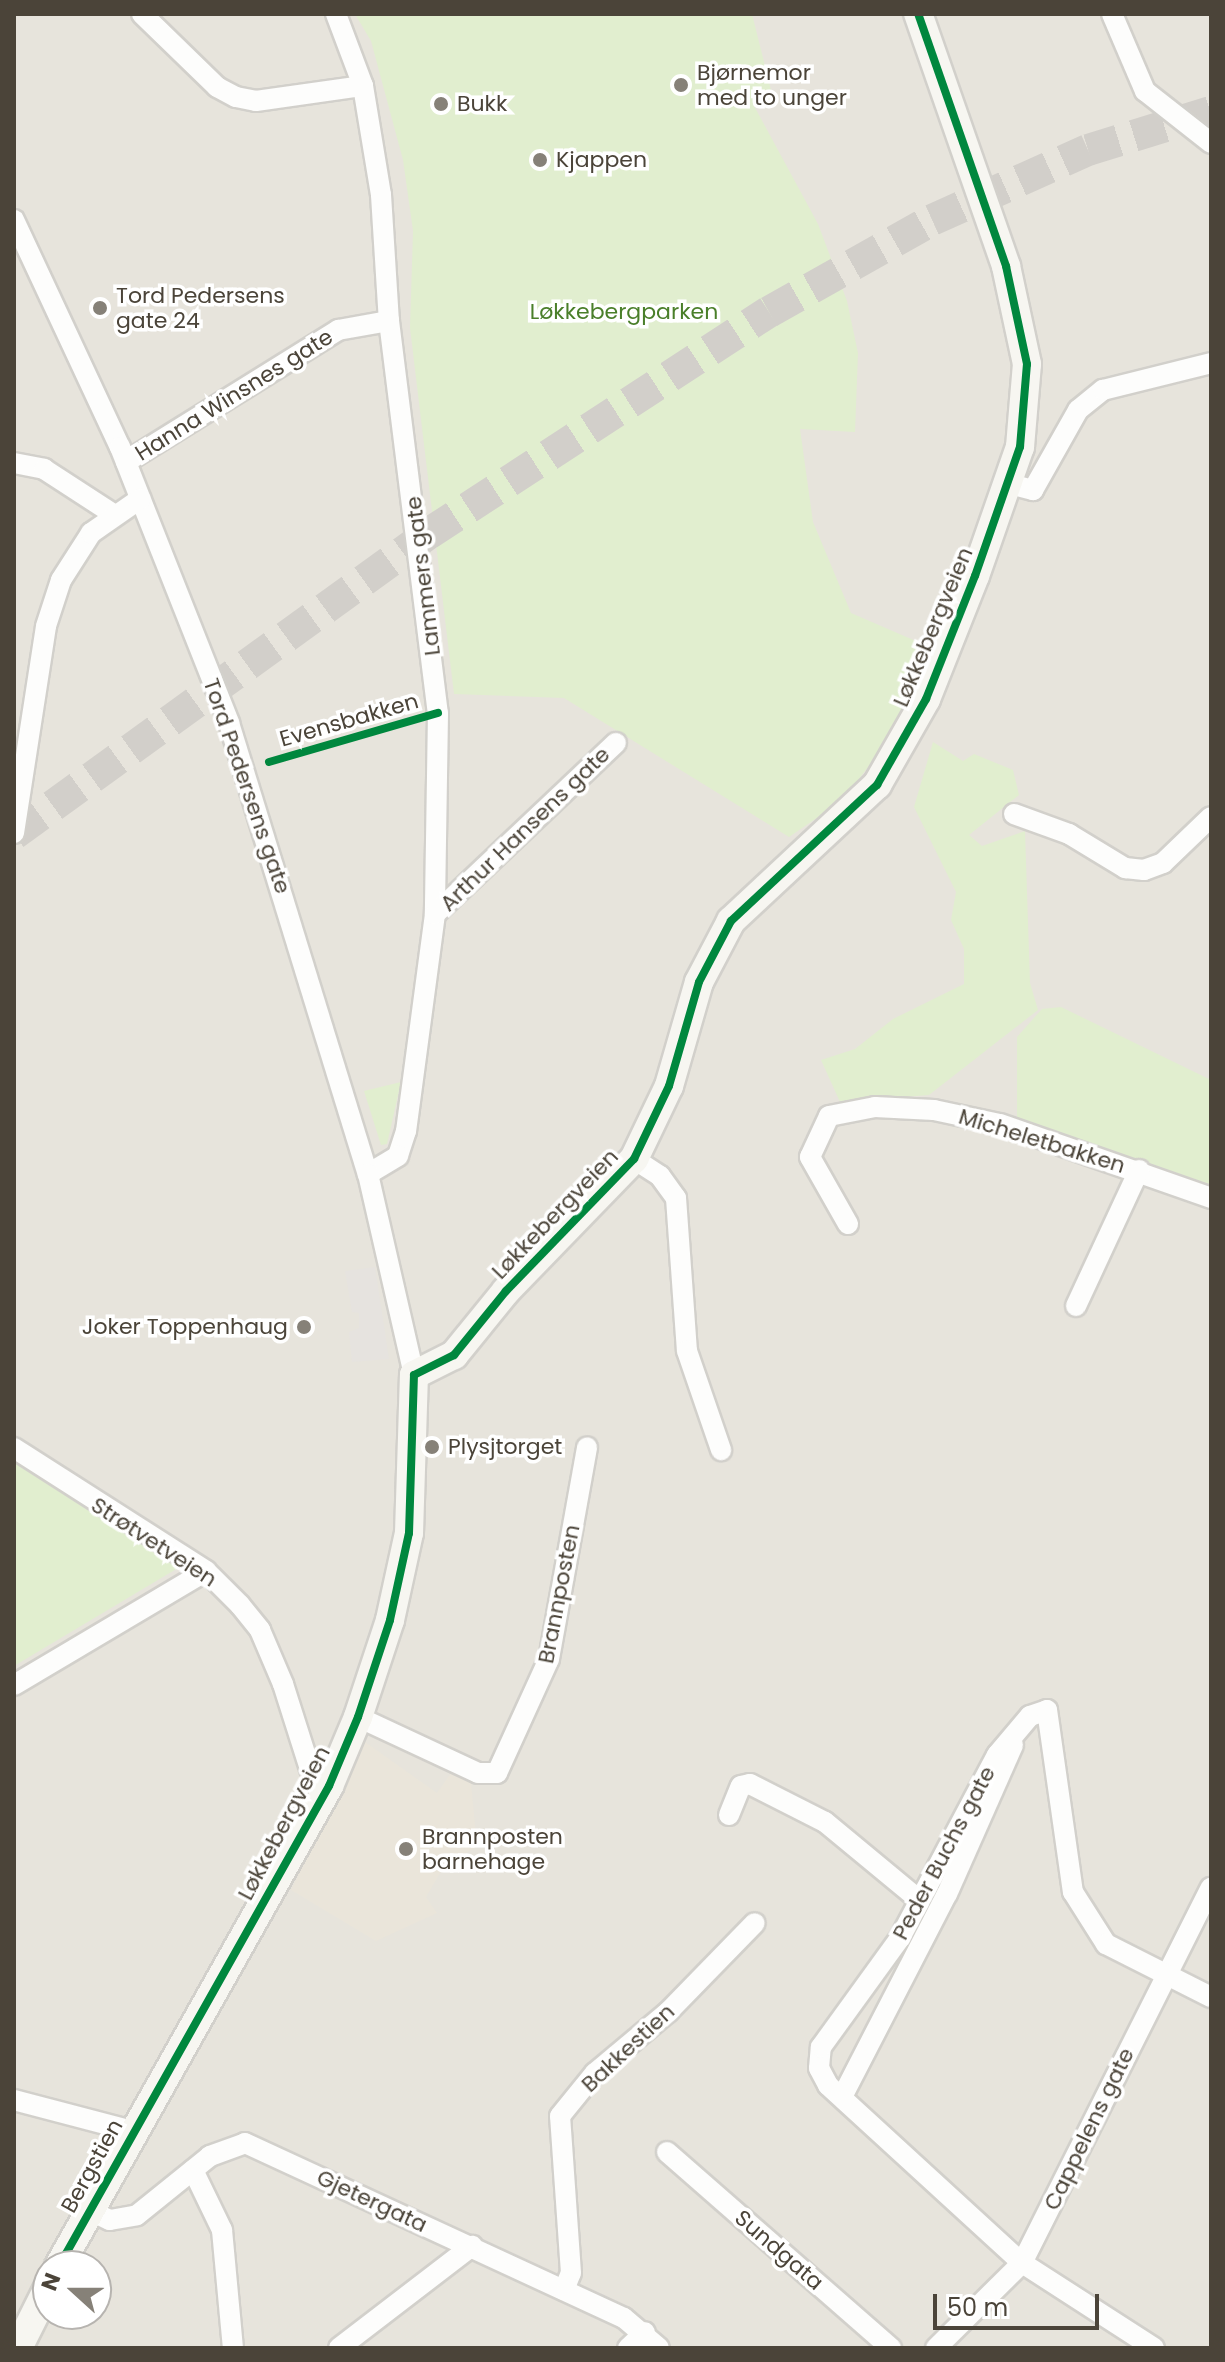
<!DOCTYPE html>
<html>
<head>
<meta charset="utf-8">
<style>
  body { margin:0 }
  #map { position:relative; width:1225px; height:2362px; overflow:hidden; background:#f4f2ee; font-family:Poppins,sans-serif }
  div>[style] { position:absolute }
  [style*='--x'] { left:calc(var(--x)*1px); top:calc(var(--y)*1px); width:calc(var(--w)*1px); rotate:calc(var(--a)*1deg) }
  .residential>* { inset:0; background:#e7e4dc }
  .education>* { inset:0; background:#eae5da }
  .green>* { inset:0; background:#e1eecf }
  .parking>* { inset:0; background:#e6e3df }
  .primary-tunnel>* { height:32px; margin-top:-16px; transform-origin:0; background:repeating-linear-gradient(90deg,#d2cfca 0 32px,transparent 0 48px) }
  .roads { filter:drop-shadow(2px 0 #d2d0cb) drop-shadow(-2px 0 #d2d0cb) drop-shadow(0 2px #d2d0cb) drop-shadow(0 -2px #d2d0cb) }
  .street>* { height:20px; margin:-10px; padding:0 10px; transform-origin:10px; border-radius:10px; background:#fdfdfc }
  .secondary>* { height:28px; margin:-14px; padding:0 14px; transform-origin:14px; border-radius:14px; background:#f7f6f1 }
  .cycleway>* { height:8px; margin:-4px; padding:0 4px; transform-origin:4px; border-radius:4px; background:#00873e }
  .dots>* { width:22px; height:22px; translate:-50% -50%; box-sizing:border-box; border:4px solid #fff; border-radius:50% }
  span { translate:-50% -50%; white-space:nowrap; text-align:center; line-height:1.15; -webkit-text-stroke:7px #fff; paint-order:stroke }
  .poi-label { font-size:22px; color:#4b4439 }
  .left { translate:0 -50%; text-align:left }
  .right { translate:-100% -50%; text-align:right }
  .park-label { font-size:22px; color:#4a7f2a }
  .street-label { font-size:22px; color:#4b4439 }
  .frame { position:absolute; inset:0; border:16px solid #4b4439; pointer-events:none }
  .north { position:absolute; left:32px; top:2250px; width:80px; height:80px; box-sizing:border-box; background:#fff; border:2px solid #b7b4b0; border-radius:50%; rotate:291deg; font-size:22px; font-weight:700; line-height:32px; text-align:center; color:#4b4439 }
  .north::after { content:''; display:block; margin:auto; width:28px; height:36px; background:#868178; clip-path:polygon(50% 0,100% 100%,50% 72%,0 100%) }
  .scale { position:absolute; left:933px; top:2294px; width:166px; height:36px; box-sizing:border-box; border:4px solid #4b4439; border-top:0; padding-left:10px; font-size:24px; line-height:28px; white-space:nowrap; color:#4b4439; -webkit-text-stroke:6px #fff; paint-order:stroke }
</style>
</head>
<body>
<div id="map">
  <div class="residential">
    <i style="clip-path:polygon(14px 14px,1211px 14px,1211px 2348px,18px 2348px,48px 2314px,96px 2314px,96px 2266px,48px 2272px,14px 2327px)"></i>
  </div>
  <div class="education">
    <i style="clip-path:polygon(365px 1742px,437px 1793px,451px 1773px,471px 1783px,477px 1847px,446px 1863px,426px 1897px,437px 1913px,376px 1941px,291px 1890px)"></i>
  </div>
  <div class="green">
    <i style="clip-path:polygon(355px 14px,752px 14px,773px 98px,753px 104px,818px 224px,847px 301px,858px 353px,855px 432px,800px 429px,813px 522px,851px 613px,932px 648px,884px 746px,843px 800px,789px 837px,564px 698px,454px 694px,410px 328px,413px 231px,403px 160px,371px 41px)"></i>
    <i style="clip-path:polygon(933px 742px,963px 761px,974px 754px,1013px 770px,1019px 795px,969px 835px,982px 846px,1025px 831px,1030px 983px,1038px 1010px,929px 1095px,840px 1102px,821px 1060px,855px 1049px,893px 1019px,964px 984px,964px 949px,951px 920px,956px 892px,914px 807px)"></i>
    <i style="clip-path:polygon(1061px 1007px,1211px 1080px,1211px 1185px,1017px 1121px,1017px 1037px,1042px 1009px)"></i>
    <i style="clip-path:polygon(401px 1082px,387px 1144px,381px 1145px,364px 1091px)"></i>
    <i style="clip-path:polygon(14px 1458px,183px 1565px,14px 1666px)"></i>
  </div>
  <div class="parking">
    <i style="clip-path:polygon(375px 1267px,389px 1359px,352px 1362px,349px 1332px,359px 1328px,359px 1313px,352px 1312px,345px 1271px)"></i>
  </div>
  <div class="primary-tunnel">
    <i style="--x:14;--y:834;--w:511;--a:-35.93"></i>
    <i style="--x:428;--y:534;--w:407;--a:-33.1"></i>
    <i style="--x:769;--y:312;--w:187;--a:-29.4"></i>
    <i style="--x:932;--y:220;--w:171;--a:-24.2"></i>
    <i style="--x:1088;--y:150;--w:129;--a:-17.2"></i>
  </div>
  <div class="roads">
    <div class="street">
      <i style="--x:142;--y:14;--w:105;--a:44.2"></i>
      <i style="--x:217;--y:87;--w:21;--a:28"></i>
      <i style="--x:236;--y:97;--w:20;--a:11"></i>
      <i style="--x:256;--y:101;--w:108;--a:-8"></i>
      <i style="--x:336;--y:14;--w:77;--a:69.4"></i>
      <i style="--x:363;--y:86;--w:110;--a:80.6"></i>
      <i style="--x:381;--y:195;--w:126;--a:86.4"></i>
      <i style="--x:389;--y:321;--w:395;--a:82.9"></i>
      <i style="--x:438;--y:713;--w:201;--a:90.9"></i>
      <i style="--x:435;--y:914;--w:219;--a:97.6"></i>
      <i style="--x:406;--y:1131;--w:26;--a:108"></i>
      <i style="--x:398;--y:1156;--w:35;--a:149"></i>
      <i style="--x:1112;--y:14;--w:84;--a:66.8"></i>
      <i style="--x:1145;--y:91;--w:84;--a:38.2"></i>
      <i style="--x:14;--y:220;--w:251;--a:65"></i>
      <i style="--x:120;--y:447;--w:297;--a:68.4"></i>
      <i style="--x:229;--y:723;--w:472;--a:72.9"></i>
      <i style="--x:368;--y:1174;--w:206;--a:77.1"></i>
      <i style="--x:126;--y:462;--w:250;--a:-31.9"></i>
      <i style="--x:338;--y:330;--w:52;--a:-10"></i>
      <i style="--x:14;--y:463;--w:31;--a:11"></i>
      <i style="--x:44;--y:469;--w:82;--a:33.1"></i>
      <i style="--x:1010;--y:484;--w:24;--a:15"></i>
      <i style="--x:1033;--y:490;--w:92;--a:-60.6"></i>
      <i style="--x:1078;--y:410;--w:32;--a:-39"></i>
      <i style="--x:1103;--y:390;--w:111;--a:-14"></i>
      <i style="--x:1014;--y:814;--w:59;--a:20"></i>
      <i style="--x:1069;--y:834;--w:66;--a:31.3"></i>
      <i style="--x:1125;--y:868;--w:19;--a:6"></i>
      <i style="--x:1144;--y:870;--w:20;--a:-20"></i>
      <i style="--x:1163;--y:863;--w:66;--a:-43.8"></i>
      <i style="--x:14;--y:833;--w:209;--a:-81.2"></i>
      <i style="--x:46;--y:626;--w:48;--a:-71.9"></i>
      <i style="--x:61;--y:580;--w:56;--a:-57.4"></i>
      <i style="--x:91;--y:533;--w:60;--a:-34.8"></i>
      <i style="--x:435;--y:914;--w:249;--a:-43.4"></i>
      <i style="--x:634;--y:1159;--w:31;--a:33"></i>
      <i style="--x:660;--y:1176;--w:27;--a:54"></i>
      <i style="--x:676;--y:1198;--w:153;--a:85.9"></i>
      <i style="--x:687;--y:1351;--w:105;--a:71"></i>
      <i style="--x:848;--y:1224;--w:77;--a:-119.6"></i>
      <i style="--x:810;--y:1157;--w:45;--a:-65.1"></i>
      <i style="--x:829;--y:1116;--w:47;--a:-11.1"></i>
      <i style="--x:875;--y:1107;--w:59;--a:2.9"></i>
      <i style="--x:934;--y:1110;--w:67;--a:12"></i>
      <i style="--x:1000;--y:1124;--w:224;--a:19.3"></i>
      <i style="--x:1076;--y:1306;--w:150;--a:-65.1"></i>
      <i style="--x:14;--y:1448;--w:228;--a:32.6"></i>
      <i style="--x:206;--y:1571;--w:48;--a:45"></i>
      <i style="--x:240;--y:1605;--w:32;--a:51"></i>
      <i style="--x:260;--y:1630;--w:59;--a:66.9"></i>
      <i style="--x:283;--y:1684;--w:89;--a:72.4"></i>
      <i style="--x:310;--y:1769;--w:25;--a:42"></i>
      <i style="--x:14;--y:1685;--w:223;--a:-30.7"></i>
      <i style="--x:358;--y:1717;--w:132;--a:25"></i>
      <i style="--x:478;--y:1773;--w:19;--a:0"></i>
      <i style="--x:497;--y:1773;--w:125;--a:-65.5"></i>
      <i style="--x:549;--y:1659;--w:215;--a:-79.8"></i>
      <i style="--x:729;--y:1815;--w:31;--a:-68"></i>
      <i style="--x:741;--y:1786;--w:9;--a:-13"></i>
      <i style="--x:750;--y:1784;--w:84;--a:26.9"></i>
      <i style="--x:825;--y:1822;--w:121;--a:39.6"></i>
      <i style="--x:842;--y:2097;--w:229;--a:-62.7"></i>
      <i style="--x:947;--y:1894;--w:163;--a:-66.1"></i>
      <i style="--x:14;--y:2100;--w:122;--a:14.7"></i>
      <i style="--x:667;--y:2152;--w:298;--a:41.2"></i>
      <i style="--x:193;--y:2170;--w:67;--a:64.2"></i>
      <i style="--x:222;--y:2230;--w:119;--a:84.7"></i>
      <i style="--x:87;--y:2209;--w:25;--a:26"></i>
      <i style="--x:110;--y:2220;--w:27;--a:-10"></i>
      <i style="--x:137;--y:2215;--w:94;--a:-38.9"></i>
      <i style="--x:210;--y:2156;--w:37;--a:-20"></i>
      <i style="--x:245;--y:2143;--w:417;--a:24.8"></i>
      <i style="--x:624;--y:2318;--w:46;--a:40.6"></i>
      <i style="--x:564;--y:2290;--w:18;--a:-68"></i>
      <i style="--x:571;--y:2273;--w:157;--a:-94"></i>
      <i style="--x:560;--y:2116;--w:55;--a:-50.9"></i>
      <i style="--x:595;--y:2073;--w:95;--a:-39.9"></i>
      <i style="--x:668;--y:2012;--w:124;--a:-45.7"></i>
      <i style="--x:339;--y:2348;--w:168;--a:-37.5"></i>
      <i style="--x:628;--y:2348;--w:23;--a:-43"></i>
      <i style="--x:936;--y:2348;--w:121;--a:-44.7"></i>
      <i style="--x:1022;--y:2263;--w:420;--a:-63.3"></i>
      <i style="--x:1154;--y:2348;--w:157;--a:-147.2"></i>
      <i style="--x:1022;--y:2263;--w:263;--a:-137.5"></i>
      <i style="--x:828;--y:2085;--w:19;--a:-118"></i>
      <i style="--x:819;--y:2068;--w:21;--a:-85"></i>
      <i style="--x:821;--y:2047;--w:135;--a:-54.1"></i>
      <i style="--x:900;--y:1938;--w:207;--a:-62.1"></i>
      <i style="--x:997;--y:1755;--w:51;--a:-49.8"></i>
      <i style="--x:1030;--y:1716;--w:18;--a:-19"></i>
      <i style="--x:1047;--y:1710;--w:184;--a:81.9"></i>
      <i style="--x:1073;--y:1892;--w:62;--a:57.6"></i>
      <i style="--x:1106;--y:1944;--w:118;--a:26.8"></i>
    </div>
    <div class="secondary">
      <i style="--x:59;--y:2266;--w:551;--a:-60.64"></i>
      <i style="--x:329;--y:1786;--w:75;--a:-67.2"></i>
      <i style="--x:358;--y:1717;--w:102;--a:-71.7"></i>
      <i style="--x:390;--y:1620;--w:89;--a:-77.7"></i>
      <i style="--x:409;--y:1533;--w:158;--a:-88.2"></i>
      <i style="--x:414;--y:1375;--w:45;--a:-26.6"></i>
      <i style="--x:454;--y:1355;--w:82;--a:-50.9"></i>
      <i style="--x:506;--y:1291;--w:184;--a:-45.9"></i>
      <i style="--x:634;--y:1159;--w:81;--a:-64.4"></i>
      <i style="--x:669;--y:1086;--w:108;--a:-73.9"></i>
      <i style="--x:699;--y:982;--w:69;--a:-62.3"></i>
      <i style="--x:731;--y:921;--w:200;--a:-43"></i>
      <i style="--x:877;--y:785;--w:99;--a:-60.3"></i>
      <i style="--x:926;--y:699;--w:132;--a:-68.3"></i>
      <i style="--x:975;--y:576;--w:137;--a:-70.8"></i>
      <i style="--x:1020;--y:447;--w:83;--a:-85.2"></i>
      <i style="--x:1027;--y:364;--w:100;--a:-102.1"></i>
      <i style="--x:1006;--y:266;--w:267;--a:-109.2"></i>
      <i style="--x:18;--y:2348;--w:67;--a:-63.4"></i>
    </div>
  </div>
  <div class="cycleway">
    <i style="--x:269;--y:762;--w:176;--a:-16.2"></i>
    <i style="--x:59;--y:2266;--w:551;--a:-60.64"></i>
    <i style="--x:329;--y:1786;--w:75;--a:-67.2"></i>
    <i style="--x:358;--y:1717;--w:102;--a:-71.7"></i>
    <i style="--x:390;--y:1620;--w:89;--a:-77.7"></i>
    <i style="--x:409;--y:1533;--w:158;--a:-88.2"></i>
    <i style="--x:414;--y:1375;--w:45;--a:-26.6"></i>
    <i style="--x:454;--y:1355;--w:82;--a:-50.9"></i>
    <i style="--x:506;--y:1291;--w:184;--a:-45.9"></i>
    <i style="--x:634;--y:1159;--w:81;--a:-64.4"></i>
    <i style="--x:669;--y:1086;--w:108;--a:-73.9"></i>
    <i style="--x:699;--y:982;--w:69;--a:-62.3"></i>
    <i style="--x:731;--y:921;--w:200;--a:-43"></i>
    <i style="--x:877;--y:785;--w:99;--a:-60.3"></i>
    <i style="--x:926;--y:699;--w:132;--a:-68.3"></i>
    <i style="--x:975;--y:576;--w:137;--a:-70.8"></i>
    <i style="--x:1020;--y:447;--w:83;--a:-85.2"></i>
    <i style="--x:1027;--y:364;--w:100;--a:-102.1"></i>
    <i style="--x:1006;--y:266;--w:267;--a:-109.2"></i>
  </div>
  <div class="dots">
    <i style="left:681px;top:85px;background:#868178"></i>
    <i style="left:441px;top:104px;background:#868178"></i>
    <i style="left:540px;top:160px;background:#868178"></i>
    <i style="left:100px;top:308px;background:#868178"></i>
    <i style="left:304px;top:1327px;background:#868178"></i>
    <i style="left:432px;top:1447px;background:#868178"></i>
    <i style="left:406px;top:1849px;background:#868178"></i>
  </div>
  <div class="poi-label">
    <span class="left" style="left:697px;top:85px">Bjørnemor<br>med to unger</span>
    <span class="left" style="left:457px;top:104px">Bukk</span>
    <span class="left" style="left:556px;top:160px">Kjappen</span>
    <span class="left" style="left:116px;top:308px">Tord Pedersens<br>gate 24</span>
    <span class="right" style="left:288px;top:1327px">Joker Toppenhaug</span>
    <span class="left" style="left:448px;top:1447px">Plysjtorget</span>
    <span class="left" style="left:422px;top:1849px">Brannposten<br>barnehage</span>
  </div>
  <div class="park-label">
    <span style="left:624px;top:312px">Løkkebergparken</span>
  </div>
  <div class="street-label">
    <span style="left:234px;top:395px;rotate:-32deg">Hanna Winsnes gate</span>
    <span style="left:423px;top:576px;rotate:-97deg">Lammers gate</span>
    <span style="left:933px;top:627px;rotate:-67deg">Løkkebergveien</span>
    <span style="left:349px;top:720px;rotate:-16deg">Evensbakken</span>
    <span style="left:247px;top:786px;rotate:71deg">Tord Pedersens gate</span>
    <span style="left:525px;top:829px;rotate:-44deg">Arthur Hansens gate</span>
    <span style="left:1042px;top:1141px;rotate:17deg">Micheletbakken</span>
    <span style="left:555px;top:1214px;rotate:-46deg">Løkkebergveien</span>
    <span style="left:154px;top:1542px;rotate:33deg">Strøtvetveien</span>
    <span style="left:559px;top:1594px;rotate:-79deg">Brannposten</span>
    <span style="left:284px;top:1823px;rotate:-62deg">Løkkebergveien</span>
    <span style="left:944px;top:1853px;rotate:-62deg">Peder Buchs gate</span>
    <span style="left:628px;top:2048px;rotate:-43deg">Bakkestien</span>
    <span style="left:1089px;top:2129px;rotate:-64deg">Cappelens gate</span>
    <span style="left:92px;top:2166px;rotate:-61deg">Bergstien</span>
    <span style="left:372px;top:2201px;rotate:25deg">Gjetergata</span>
    <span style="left:779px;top:2250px;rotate:41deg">Sundgata</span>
  </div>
  <div class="frame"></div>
  <div class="north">N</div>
  <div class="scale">50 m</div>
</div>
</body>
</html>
